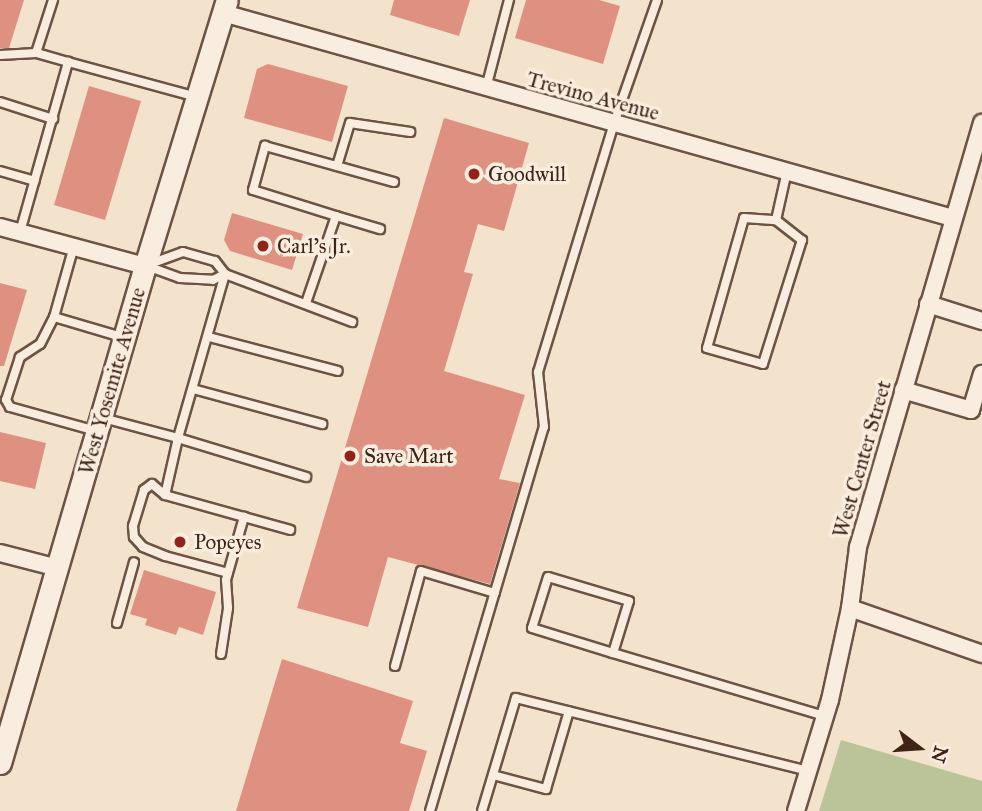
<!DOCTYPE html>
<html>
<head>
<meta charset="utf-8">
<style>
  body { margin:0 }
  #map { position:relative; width:982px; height:811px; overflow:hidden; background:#f4e3cc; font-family:"IM FELL Great Primer",serif }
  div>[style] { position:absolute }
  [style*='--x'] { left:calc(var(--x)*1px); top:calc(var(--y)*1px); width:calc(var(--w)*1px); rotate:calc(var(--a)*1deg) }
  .green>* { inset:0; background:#bac498 }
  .building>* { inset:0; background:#df9181 }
  .roads { filter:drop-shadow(2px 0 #6c5344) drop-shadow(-2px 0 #6c5344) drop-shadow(0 2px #6c5344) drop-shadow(0 -2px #6c5344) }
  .lane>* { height:8px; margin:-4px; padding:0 4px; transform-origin:4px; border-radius:4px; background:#f8edde }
  .street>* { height:16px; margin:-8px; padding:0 8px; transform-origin:8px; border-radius:8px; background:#f8edde }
  .secondary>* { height:21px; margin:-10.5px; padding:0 10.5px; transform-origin:10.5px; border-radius:10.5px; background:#f8edde }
  .dots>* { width:19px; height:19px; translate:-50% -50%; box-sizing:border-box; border:4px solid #f8edde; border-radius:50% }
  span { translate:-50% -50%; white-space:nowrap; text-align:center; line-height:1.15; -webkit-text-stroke:7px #f8edde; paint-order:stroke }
  .street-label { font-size:21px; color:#3f2316 }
  .poi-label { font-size:21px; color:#3f2316 }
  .left { translate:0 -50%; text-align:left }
  .north { position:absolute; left:884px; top:713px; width:70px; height:70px; -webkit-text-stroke:5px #f8edde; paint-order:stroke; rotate:107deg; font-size:19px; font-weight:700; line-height:28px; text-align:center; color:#3f2316 }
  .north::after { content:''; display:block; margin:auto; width:24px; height:32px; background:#3f2316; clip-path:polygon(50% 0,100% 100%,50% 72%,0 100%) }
</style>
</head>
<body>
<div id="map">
  <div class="green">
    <i style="clip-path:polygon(841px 740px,982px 781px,982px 811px,819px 811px)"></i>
  </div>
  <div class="building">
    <i style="clip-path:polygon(0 0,24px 0,9px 48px,0 48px)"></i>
    <i style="clip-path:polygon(394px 0,470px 0,459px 36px,390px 15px)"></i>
    <i style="clip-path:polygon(526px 0,599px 0,620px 6px,603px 64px,515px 38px)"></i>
    <i style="clip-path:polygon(268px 64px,348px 86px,332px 142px,244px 118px,257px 69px)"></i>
    <i style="clip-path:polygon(89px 86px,141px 101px,105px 220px,54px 205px)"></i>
    <i style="clip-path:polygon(444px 118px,529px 143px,504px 231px,478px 224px,464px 272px,473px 274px,444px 371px,525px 395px,499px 479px,520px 483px,490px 584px,388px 557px,368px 627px,297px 608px)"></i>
    <i style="clip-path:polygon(232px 213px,303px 234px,292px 270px,230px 251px,224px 240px)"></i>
    <i style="clip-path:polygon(0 283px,27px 290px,4px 366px,0 366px)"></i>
    <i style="clip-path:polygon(0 432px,46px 443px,35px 489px,0 481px)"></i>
    <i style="clip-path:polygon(144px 570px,216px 592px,203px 635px,179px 627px,176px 635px,145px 625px,147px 619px,130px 614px)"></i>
    <i style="clip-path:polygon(282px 659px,413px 701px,400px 743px,427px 751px,409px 811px,236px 811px)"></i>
  </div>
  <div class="roads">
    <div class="lane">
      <i style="--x:0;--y:55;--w:36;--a:-3"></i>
      <i style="--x:68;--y:62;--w:134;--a:15.2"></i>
      <i style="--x:486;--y:88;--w:91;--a:-75.4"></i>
      <i style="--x:0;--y:102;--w:56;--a:17.8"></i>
      <i style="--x:337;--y:166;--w:45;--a:-73.2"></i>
      <i style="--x:350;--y:123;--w:61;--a:8.5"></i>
      <i style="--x:0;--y:171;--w:36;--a:16"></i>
      <i style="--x:336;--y:216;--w:46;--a:16.5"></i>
      <i style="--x:776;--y:220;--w:33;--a:38"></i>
      <i style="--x:802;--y:240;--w:130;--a:107.5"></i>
      <i style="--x:763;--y:364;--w:58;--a:-164.1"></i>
      <i style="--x:707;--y:348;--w:135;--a:-74.1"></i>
      <i style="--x:744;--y:218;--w:32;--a:4"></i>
      <i style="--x:776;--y:220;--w:50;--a:-77.3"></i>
      <i style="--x:20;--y:232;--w:177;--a:-74.2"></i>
      <i style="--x:68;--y:62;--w:33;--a:-164"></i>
      <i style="--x:36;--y:53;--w:56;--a:-72.2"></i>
      <i style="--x:74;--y:246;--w:74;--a:105.7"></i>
      <i style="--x:54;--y:317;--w:71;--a:16.4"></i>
      <i style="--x:150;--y:264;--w:35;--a:-20"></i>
      <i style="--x:183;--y:252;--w:33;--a:16"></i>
      <i style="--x:215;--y:261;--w:16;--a:52"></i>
      <i style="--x:225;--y:274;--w:136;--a:20.7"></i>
      <i style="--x:147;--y:266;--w:35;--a:20"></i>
      <i style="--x:180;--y:278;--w:33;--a:3"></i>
      <i style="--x:213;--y:280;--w:13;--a:-27"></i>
      <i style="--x:225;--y:274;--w:171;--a:106"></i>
      <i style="--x:178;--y:438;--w:134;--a:16.9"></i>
      <i style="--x:306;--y:303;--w:92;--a:-71"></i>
      <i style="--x:336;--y:216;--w:87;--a:-162.6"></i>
      <i style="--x:253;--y:190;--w:46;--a:-74.7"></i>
      <i style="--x:265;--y:146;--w:134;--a:15.6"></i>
      <i style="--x:54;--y:317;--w:30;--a:117"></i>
      <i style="--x:40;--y:344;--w:24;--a:147"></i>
      <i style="--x:20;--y:357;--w:45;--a:108"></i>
      <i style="--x:6;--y:400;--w:8;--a:60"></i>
      <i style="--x:10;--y:407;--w:89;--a:15.6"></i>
      <i style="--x:209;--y:337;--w:133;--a:14.8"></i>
      <i style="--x:193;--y:389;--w:134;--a:15.2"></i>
      <i style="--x:103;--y:418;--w:78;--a:14.9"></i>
      <i style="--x:178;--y:438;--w:58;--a:102.8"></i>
      <i style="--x:165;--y:495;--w:130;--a:15.6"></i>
      <i style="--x:165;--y:495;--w:17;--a:-140"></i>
      <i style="--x:152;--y:484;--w:10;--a:143"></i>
      <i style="--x:144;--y:490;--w:38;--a:107"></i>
      <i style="--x:133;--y:526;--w:11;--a:85"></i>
      <i style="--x:134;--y:537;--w:13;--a:48"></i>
      <i style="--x:143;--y:547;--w:24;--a:22"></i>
      <i style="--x:165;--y:556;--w:65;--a:15.1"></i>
      <i style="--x:117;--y:623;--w:63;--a:-74.4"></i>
      <i style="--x:613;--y:653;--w:54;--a:-72.9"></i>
      <i style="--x:629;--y:601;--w:84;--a:-163.5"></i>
      <i style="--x:548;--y:577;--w:53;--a:107.4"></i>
      <i style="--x:532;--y:628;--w:85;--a:17.2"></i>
      <i style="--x:613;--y:653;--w:221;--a:16.6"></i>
      <i style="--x:221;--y:654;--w:47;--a:-81.3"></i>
      <i style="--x:228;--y:608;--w:28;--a:-94"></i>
      <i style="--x:226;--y:580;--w:66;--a:-74.1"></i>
      <i style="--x:395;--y:666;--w:98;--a:-74.7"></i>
      <i style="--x:421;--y:571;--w:77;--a:16.6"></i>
      <i style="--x:493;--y:775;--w:55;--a:14.8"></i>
      <i style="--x:546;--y:789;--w:81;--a:-73.6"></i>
      <i style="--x:430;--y:811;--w:401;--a:-73.5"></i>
      <i style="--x:544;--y:427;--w:55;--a:-96.2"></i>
      <i style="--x:538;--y:372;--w:260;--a:-73"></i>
      <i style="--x:614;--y:123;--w:130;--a:-70.7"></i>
      <i style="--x:482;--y:811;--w:118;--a:-73.3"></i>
      <i style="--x:516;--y:698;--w:301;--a:14"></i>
    </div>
    <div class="street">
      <i style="--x:223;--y:13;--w:758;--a:15.69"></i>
      <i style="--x:0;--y:227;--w:150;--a:15.1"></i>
      <i style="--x:928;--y:304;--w:57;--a:17.5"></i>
      <i style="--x:903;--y:390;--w:71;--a:16.4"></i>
      <i style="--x:971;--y:410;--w:38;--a:-73"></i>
      <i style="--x:0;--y:553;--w:60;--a:14.5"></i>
      <i style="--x:850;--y:608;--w:140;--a:19.2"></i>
      <i style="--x:796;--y:811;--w:116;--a:-73"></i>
      <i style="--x:830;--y:700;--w:94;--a:-77.7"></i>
      <i style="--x:850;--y:608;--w:62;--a:-82.5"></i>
      <i style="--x:858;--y:547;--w:442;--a:-73.7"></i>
    </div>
    <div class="secondary">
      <i style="--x:0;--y:763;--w:518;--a:-73.74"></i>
      <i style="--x:145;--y:266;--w:278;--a:-72.9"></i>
    </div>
  </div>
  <div class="dots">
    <i style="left:474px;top:174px;background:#8f2418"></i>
    <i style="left:263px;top:246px;background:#8f2418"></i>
    <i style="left:350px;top:456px;background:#8f2418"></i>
    <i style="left:180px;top:542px;background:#8f2418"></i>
  </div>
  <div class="street-label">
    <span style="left:593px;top:96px;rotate:15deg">Trevino Avenue</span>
    <span style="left:112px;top:381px;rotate:-74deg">West Yosemite Avenue</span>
    <span style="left:862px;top:459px;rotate:-74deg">West Center Street</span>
  </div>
  <div class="poi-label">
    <span class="left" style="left:488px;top:174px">Goodwill</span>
    <span class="left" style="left:277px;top:246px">Carl's Jr.</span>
    <span class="left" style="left:364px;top:456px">Save Mart</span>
    <span class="left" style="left:194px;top:542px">Popeyes</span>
  </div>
  <div class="north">N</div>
</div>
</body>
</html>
